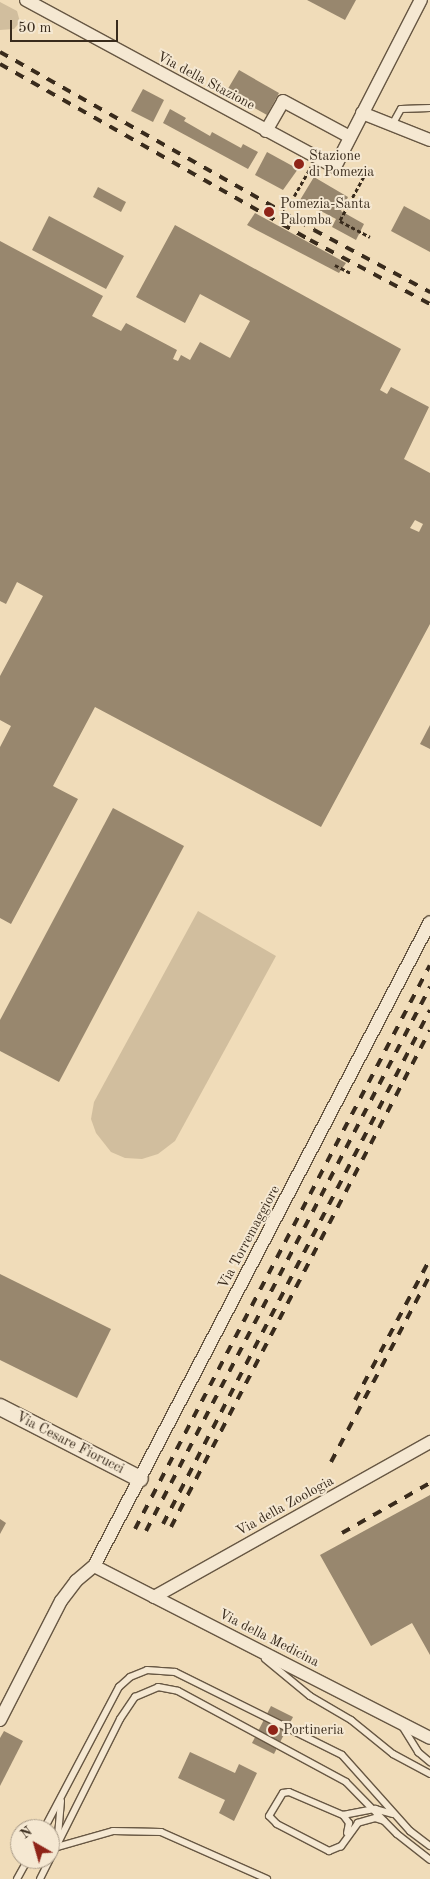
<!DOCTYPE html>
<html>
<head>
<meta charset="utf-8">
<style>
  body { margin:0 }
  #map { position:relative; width:430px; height:1879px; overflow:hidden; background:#f0dcb9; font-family:"Old Standard TT",serif }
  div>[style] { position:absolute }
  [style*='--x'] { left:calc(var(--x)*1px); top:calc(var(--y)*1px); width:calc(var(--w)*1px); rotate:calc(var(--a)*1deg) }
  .green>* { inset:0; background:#d1be9e }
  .building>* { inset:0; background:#98876e }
  .path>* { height:2.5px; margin-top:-1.25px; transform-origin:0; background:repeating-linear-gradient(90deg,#392b1c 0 4px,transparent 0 6.5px) }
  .roads { filter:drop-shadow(1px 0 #675743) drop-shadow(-1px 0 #675743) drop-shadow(0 1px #675743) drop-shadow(0 -1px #675743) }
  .service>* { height:6px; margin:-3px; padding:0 3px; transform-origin:3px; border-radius:3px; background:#f5e8d2 }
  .minor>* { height:12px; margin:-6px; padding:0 6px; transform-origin:6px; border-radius:6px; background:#f5e8d2 }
  .tertiary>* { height:16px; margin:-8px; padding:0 8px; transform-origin:8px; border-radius:8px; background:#f5e8d2 }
  .rail>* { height:4px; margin-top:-2px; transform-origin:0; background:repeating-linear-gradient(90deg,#392b1c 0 9px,transparent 0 18px) }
  .dots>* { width:14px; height:14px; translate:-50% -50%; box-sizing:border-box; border:2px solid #f5e8d2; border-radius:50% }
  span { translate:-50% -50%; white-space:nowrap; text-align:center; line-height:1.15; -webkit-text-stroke:4px #f5e8d2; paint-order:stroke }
  .street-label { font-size:14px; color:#392b1c }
  .poi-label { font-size:14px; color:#392b1c }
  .left { translate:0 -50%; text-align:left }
  .north { position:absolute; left:10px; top:1819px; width:50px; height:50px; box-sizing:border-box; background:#f5e8d2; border:1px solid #aa9c89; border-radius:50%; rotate:322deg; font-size:14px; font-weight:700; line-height:20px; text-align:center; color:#392b1c }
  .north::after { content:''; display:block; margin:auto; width:18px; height:22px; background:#8f2418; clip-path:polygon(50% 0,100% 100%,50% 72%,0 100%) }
  .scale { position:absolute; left:10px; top:20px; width:108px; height:22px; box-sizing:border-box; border:2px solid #392b1c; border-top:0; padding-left:6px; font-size:15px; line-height:18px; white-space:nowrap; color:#392b1c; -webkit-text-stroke:4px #f5e8d2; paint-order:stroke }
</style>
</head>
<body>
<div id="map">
  <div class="green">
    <i style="clip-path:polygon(0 2px,17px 11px,20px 22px,14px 29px,0 30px)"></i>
    <i style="clip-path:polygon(198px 911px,276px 956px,175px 1141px,158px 1154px,142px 1159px,125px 1158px,111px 1152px,96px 1133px,91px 1119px,94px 1102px)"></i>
  </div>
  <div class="building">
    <i style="clip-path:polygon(307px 0,356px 0,345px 20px)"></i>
    <i style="clip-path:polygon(239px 70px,279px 93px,267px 115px,226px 92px)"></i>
    <i style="clip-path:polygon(143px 89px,164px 100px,153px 122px,131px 111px)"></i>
    <i style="clip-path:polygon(170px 109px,186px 118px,184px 121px,210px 136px,212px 132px,241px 148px,243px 144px,258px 152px,248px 169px,163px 123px)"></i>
    <i style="clip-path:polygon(267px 152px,298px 169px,283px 190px,255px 175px)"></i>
    <i style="clip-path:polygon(314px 177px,348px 197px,341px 211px,364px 224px,356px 240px,332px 227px,336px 219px,300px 200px)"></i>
    <i style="clip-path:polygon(98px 187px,126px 202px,121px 212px,93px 197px)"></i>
    <i style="clip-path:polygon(404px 206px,430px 220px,430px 252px,391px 231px)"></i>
    <i style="clip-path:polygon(255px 213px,346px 263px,339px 273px,247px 225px)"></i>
    <i style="clip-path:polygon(49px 216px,124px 256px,106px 289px,32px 250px)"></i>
    <i style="clip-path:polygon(evenodd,175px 225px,401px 349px,380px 390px,387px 394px,391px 387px,429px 407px,404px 459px,430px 473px,430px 624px,321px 827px,95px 707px,53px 786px,78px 799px,11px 924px,0 918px,0 747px,11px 726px,0 720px,0 676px,43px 596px,17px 582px,6px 604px,0 601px,0 241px,103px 296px,92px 316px,121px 331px,126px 323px,177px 350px,173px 359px,178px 361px,181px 355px,190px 360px,200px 342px,230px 358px,250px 321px,200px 294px,185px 323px,136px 297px,175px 225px,415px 520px,423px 524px,419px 532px,410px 528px,415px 520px)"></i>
    <i style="clip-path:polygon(430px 725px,430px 749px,420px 744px)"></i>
    <i style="clip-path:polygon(113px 808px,184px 846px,59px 1082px,0 1051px,0 1020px)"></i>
    <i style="clip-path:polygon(0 1274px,111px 1329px,77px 1398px,0 1360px)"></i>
    <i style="clip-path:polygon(430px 1495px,430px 1655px,412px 1623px,371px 1646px,320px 1555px)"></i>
    <i style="clip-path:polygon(0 1519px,6px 1523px,0 1534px)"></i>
    <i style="clip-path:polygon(271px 1706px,293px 1717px,274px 1754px,252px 1743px)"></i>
    <i style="clip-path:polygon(4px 1731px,23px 1741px,0 1786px,0 1738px)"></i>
    <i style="clip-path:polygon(190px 1752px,235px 1773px,239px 1764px,257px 1773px,234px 1821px,219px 1813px,225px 1800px,178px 1778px)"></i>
  </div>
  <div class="path">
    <i style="--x:364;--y:177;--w:50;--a:118.6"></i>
    <i style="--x:340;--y:221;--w:34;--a:28"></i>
    <i style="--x:294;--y:196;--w:34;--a:-60"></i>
    <i style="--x:335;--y:265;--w:18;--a:27"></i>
  </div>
  <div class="roads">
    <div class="service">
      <i style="--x:392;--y:125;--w:18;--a:-61"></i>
      <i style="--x:401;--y:109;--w:29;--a:-2"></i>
      <i style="--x:265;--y:1659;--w:58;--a:39.4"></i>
      <i style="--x:310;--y:1696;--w:48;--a:30.3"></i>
      <i style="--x:351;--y:1720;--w:54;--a:39"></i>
      <i style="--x:393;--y:1754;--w:42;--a:28.4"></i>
      <i style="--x:402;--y:1726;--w:31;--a:58"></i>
      <i style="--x:418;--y:1752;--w:16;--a:40"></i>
      <i style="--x:61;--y:1801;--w:46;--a:95"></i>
      <i style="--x:57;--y:1847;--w:58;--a:-15.9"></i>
      <i style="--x:113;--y:1831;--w:48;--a:1.2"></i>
      <i style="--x:161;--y:1832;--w:116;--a:23.9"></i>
      <i style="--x:343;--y:1815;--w:10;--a:53"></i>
      <i style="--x:349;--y:1823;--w:10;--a:101"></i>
      <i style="--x:384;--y:1821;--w:9;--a:-162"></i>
      <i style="--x:375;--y:1818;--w:18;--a:164"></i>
      <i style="--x:358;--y:1823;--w:29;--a:126"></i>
      <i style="--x:341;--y:1846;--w:13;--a:157"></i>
      <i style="--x:329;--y:1851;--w:59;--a:-152.6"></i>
      <i style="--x:277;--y:1824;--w:11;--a:-135"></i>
      <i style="--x:269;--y:1816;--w:27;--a:-59"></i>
      <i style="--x:283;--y:1793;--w:6;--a:-9"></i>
      <i style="--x:289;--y:1792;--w:59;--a:23.1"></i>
      <i style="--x:343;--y:1815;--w:33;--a:-11"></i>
      <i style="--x:375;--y:1809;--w:18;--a:16"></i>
      <i style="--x:44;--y:1829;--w:161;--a:-62.2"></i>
      <i style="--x:119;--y:1687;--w:15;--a:-42"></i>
      <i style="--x:130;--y:1677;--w:18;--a:-22"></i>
      <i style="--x:147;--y:1670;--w:28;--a:4"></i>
      <i style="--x:175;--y:1672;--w:186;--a:26.4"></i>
      <i style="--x:342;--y:1755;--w:102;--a:48.2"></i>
      <i style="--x:410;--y:1831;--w:25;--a:37"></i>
      <i style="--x:17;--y:1879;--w:23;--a:-61"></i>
      <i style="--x:40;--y:1879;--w:179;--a:-63.4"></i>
      <i style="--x:120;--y:1719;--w:27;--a:-56"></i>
      <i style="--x:135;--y:1697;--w:25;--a:-23"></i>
      <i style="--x:158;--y:1687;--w:20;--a:11"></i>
      <i style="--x:178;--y:1691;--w:191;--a:28.4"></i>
      <i style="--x:346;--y:1782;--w:73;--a:45.6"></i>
      <i style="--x:397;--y:1834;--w:42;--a:38.2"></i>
    </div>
    <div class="minor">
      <i style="--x:26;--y:0;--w:351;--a:28.4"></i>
      <i style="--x:335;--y:167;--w:188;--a:-62.8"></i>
      <i style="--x:362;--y:113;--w:73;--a:21.7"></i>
      <i style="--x:266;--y:131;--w:34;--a:-60"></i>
      <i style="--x:283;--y:101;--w:76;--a:28.2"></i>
      <i style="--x:94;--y:1566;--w:377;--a:27.1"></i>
      <i style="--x:154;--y:1597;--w:317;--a:-29.3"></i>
      <i style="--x:0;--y:1720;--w:134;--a:-62.9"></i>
      <i style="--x:61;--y:1601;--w:25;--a:-53"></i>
      <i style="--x:76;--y:1581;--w:23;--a:-40"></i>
      <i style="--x:94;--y:1566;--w:726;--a:-62.45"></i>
    </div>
    <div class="tertiary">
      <i style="--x:0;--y:1407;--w:157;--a:27.2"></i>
    </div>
  </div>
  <div class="rail">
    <i style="--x:0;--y:52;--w:361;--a:29.5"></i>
    <i style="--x:314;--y:230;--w:132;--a:28.1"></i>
    <i style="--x:0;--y:64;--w:356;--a:29.6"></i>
    <i style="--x:310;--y:240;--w:136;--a:28.1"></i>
    <i style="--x:355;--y:1400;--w:160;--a:-62"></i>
    <i style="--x:331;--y:1462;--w:212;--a:-62.1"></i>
    <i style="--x:163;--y:1524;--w:579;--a:-62.55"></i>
    <i style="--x:171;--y:1527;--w:560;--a:-62.47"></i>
    <i style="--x:135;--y:1529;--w:636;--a:-62.39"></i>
    <i style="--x:146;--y:1531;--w:614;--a:-62.43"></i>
    <i style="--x:342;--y:1533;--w:101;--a:-29.6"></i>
  </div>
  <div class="dots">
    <i style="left:299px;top:164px;background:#8f2418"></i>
    <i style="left:269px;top:212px;background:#8f2418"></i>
    <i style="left:273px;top:1730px;background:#8f2418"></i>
  </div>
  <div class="street-label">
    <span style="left:206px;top:81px;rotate:28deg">Via della Stazione</span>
    <span style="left:249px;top:1237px;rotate:-62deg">Via Torremaggiore</span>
    <span style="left:70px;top:1443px;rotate:27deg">Via Cesare Fiorucci</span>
    <span style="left:285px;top:1506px;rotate:-29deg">Via della Zoologia</span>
    <span style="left:269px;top:1638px;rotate:27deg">Via della Medicina</span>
  </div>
  <div class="poi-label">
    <span class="left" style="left:309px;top:164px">Stazione<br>di Pomezia</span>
    <span class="left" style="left:280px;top:212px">Pomezia-Santa<br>Palomba</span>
    <span class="left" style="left:283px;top:1730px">Portineria</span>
  </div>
  <div class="north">N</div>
  <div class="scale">50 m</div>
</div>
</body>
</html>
